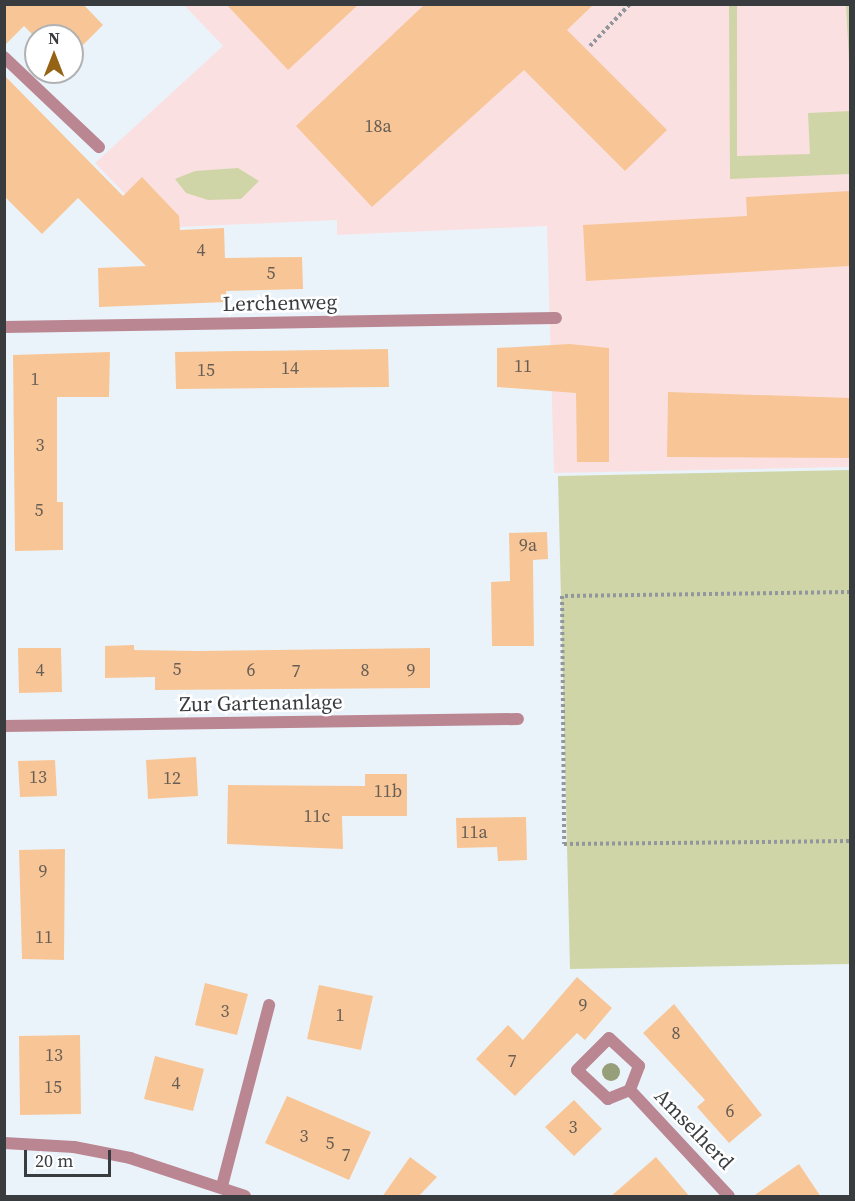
<!DOCTYPE html>
<html>
<head>
<meta charset="utf-8">
<style>
  body { margin:0 }
  #map { position:relative; width:855px; height:1201px; overflow:hidden; background:#ebf3fa; font-family:"Source Serif 4",serif }
  div>[style] { position:absolute }
  [style*='--x'] { left:calc(var(--x)*1px); top:calc(var(--y)*1px); width:calc(var(--w)*1px); rotate:calc(var(--a)*1deg) }
  .commercial>* { inset:0; background:#fbe0e2 }
  .green>* { inset:0; background:#cfd5a6 }
  .building>* { inset:0; background:#f8c696 }
  .path>* { height:4px; margin-top:-2px; transform-origin:0; background:repeating-linear-gradient(90deg,#91979c 0 3px,transparent 0 6px) }
  .lane>* { height:12px; margin:-6px; padding:0 6px; transform-origin:6px; border-radius:6px; background:#b98692 }
  .street>* { height:12px; margin:-6px; padding:0 6px; transform-origin:6px; border-radius:6px; background:#b98692 }
  .trees>* { width:18px; height:18px; margin:-9px; border-radius:50%; background:#979e7a }
  span { translate:-50% -50%; white-space:nowrap; text-align:center; line-height:1.15; -webkit-text-stroke:5px #fff; paint-order:stroke }
  .number-label { font-size:18px; color:#695e55 }
  .number-label span { -webkit-text-stroke-width:0 }
  .street-label { font-size:21px; color:#393c3f }
  .frame { position:absolute; inset:0; border:6px solid #393c3f; pointer-events:none }
  .north { position:absolute; left:24px; top:24px; width:60px; height:60px; box-sizing:border-box; background:#fff; border:2px solid #b0b1b2; border-radius:50%; rotate:0deg; font-size:16px; font-weight:700; line-height:24px; text-align:center; color:#393c3f }
  .north::after { content:''; display:block; margin:auto; width:21px; height:27px; background:#956316; clip-path:polygon(50% 0,100% 100%,50% 72%,0 100%) }
  .scale { position:absolute; left:24px; top:1150px; width:87px; height:27px; box-sizing:border-box; border:3px solid #393c3f; border-top:0; padding-left:8px; font-size:18px; line-height:21px; white-space:nowrap; color:#393c3f; -webkit-text-stroke:4px #fff; paint-order:stroke }
</style>
</head>
<body>
<div id="map">
  <div class="commercial">
    <i style="clip-path:polygon(184px 5px,850px 5px,850px 467px,554px 473px,547px 226px,337px 235px,337px 220px,158px 228px,95px 163px,223px 46px)"></i>
  </div>
  <div class="green">
    <i style="clip-path:polygon(729px 5px,737px 5px,737px 156px,810px 154px,808px 113px,850px 111px,850px 174px,730px 179px)"></i>
    <i style="clip-path:polygon(846px 5px,850px 5px,850px 61px,849px 61px)"></i>
    <i style="clip-path:polygon(238px 168px,259px 181px,241px 199px,208px 200px,186px 193px,175px 179px,195px 171px)"></i>
    <i style="clip-path:polygon(850px 470px,850px 964px,570px 969px,558px 476px)"></i>
  </div>
  <div class="building">
    <i style="clip-path:polygon(4px 4px,83px 4px,103px 25px,72px 56px,72px 36px,36px 38px,24px 26px,4px 46px)"></i>
    <i style="clip-path:polygon(226px 4px,359px 4px,288px 70px)"></i>
    <i style="clip-path:polygon(425px 4px,594px 4px,567px 30px,667px 130px,625px 171px,524px 70px,372px 207px,296px 126px)"></i>
    <i style="clip-path:polygon(4px 75px,123px 196px,142px 177px,179px 216px,180px 230px,224px 228px,225px 258px,302px 257px,303px 289px,226px 291px,227px 302px,99px 307px,98px 268px,146px 266px,78px 198px,42px 234px,4px 196px)"></i>
    <i style="clip-path:polygon(850px 191px,850px 266px,586px 281px,583px 225px,747px 216px,746px 197px)"></i>
    <i style="clip-path:polygon(570px 344px,609px 348px,609px 462px,577px 462px,576px 393px,497px 387px,497px 348px)"></i>
    <i style="clip-path:polygon(388px 349px,389px 387px,176px 389px,175px 352px)"></i>
    <i style="clip-path:polygon(110px 352px,109px 397px,57px 397px,57px 502px,63px 502px,63px 550px,15px 551px,13px 355px)"></i>
    <i style="clip-path:polygon(668px 392px,850px 398px,850px 458px,667px 457px)"></i>
    <i style="clip-path:polygon(547px 532px,548px 559px,533px 560px,534px 646px,492px 646px,491px 582px,510px 581px,509px 533px)"></i>
    <i style="clip-path:polygon(134px 645px,134px 650px,198px 651px,430px 648px,430px 688px,155px 690px,155px 677px,105px 678px,105px 646px)"></i>
    <i style="clip-path:polygon(18px 648px,61px 648px,62px 692px,19px 693px)"></i>
    <i style="clip-path:polygon(196px 757px,198px 796px,148px 799px,146px 760px)"></i>
    <i style="clip-path:polygon(55px 760px,57px 796px,20px 797px,18px 761px)"></i>
    <i style="clip-path:polygon(365px 774px,407px 774px,407px 816px,342px 816px,343px 849px,227px 844px,228px 785px,365px 786px)"></i>
    <i style="clip-path:polygon(526px 817px,527px 860px,498px 861px,497px 847px,457px 848px,456px 818px)"></i>
    <i style="clip-path:polygon(65px 849px,64px 960px,22px 959px,19px 850px)"></i>
    <i style="clip-path:polygon(577px 977px,612px 1008px,585px 1040px,577px 1033px,515px 1096px,476px 1059px,508px 1025px,523px 1040px)"></i>
    <i style="clip-path:polygon(205px 983px,248px 994px,237px 1035px,195px 1025px)"></i>
    <i style="clip-path:polygon(319px 985px,373px 996px,361px 1050px,307px 1039px)"></i>
    <i style="clip-path:polygon(674px 1004px,762px 1115px,729px 1143px,697px 1107px,705px 1100px,643px 1033px)"></i>
    <i style="clip-path:polygon(80px 1035px,81px 1114px,20px 1115px,19px 1036px)"></i>
    <i style="clip-path:polygon(155px 1056px,204px 1069px,193px 1111px,144px 1099px)"></i>
    <i style="clip-path:polygon(287px 1096px,371px 1132px,349px 1180px,265px 1143px)"></i>
    <i style="clip-path:polygon(574px 1100px,602px 1129px,574px 1156px,545px 1127px)"></i>
    <i style="clip-path:polygon(410px 1157px,437px 1177px,418px 1197px,382px 1197px)"></i>
    <i style="clip-path:polygon(656px 1157px,690px 1197px,610px 1197px)"></i>
    <i style="clip-path:polygon(799px 1164px,821px 1197px,752px 1197px)"></i>
  </div>
  <div class="path">
    <i style="--x:590;--y:46;--w:58;--a:-46.4"></i>
    <i style="--x:850;--y:592;--w:288;--a:179.2"></i>
    <i style="--x:562;--y:596;--w:248;--a:89.5"></i>
    <i style="--x:564;--y:844;--w:286;--a:-0.6"></i>
  </div>
  <div class="lane">
    <i style="--x:4;--y:57;--w:131;--a:43.5"></i>
  </div>
  <div class="street">
    <i style="--x:4;--y:327;--w:552;--a:-0.93"></i>
    <i style="--x:4;--y:726;--w:514;--a:-0.78"></i>
    <i style="--x:609;--y:1038;--w:41;--a:43"></i>
    <i style="--x:639;--y:1066;--w:26;--a:111"></i>
    <i style="--x:630;--y:1090;--w:24;--a:158"></i>
    <i style="--x:608;--y:1099;--w:42;--a:-136.9"></i>
    <i style="--x:577;--y:1070;--w:45;--a:-45"></i>
    <i style="--x:630;--y:1090;--w:145;--a:47"></i>
    <i style="--x:4;--y:1143;--w:70;--a:3.3"></i>
    <i style="--x:74;--y:1147;--w:57;--a:11.1"></i>
    <i style="--x:130;--y:1158;--w:121;--a:18.3"></i>
    <i style="--x:222;--y:1186;--w:187;--a:-75.4"></i>
  </div>
  <div class="trees">
    <i style="left:611px;top:1072px"></i>
  </div>
  <div class="number-label">
    <span style="left:378px;top:126px">18a</span>
    <span style="left:201px;top:250px">4</span>
    <span style="left:271px;top:273px">5</span>
    <span style="left:523px;top:366px">11</span>
    <span style="left:290px;top:368px">14</span>
    <span style="left:206px;top:370px">15</span>
    <span style="left:35px;top:379px">1</span>
    <span style="left:40px;top:445px">3</span>
    <span style="left:39px;top:510px">5</span>
    <span style="left:528px;top:545px">9a</span>
    <span style="left:177px;top:669px">5</span>
    <span style="left:40px;top:670px">4</span>
    <span style="left:251px;top:670px">6</span>
    <span style="left:365px;top:670px">8</span>
    <span style="left:411px;top:670px">9</span>
    <span style="left:296px;top:671px">7</span>
    <span style="left:38px;top:777px">13</span>
    <span style="left:172px;top:778px">12</span>
    <span style="left:388px;top:791px">11b</span>
    <span style="left:317px;top:816px">11c</span>
    <span style="left:474px;top:832px">11a</span>
    <span style="left:43px;top:871px">9</span>
    <span style="left:44px;top:937px">11</span>
    <span style="left:583px;top:1005px">9</span>
    <span style="left:225px;top:1011px">3</span>
    <span style="left:340px;top:1015px">1</span>
    <span style="left:676px;top:1033px">8</span>
    <span style="left:54px;top:1055px">13</span>
    <span style="left:512px;top:1061px">7</span>
    <span style="left:176px;top:1083px">4</span>
    <span style="left:53px;top:1087px">15</span>
    <span style="left:730px;top:1111px">6</span>
    <span style="left:573px;top:1127px">3</span>
    <span style="left:304px;top:1136px">3</span>
    <span style="left:330px;top:1143px">5</span>
    <span style="left:346px;top:1155px">7</span>
  </div>
  <div class="street-label">
    <span style="left:280px;top:303px;rotate:-1deg">Lerchenweg</span>
    <span style="left:261px;top:703px;rotate:-1deg">Zur Gartenanlage</span>
    <span style="left:694px;top:1129px;rotate:46deg">Amselherd</span>
  </div>
  <div class="frame"></div>
  <div class="north">N</div>
  <div class="scale">20 m</div>
</div>
</body>
</html>
